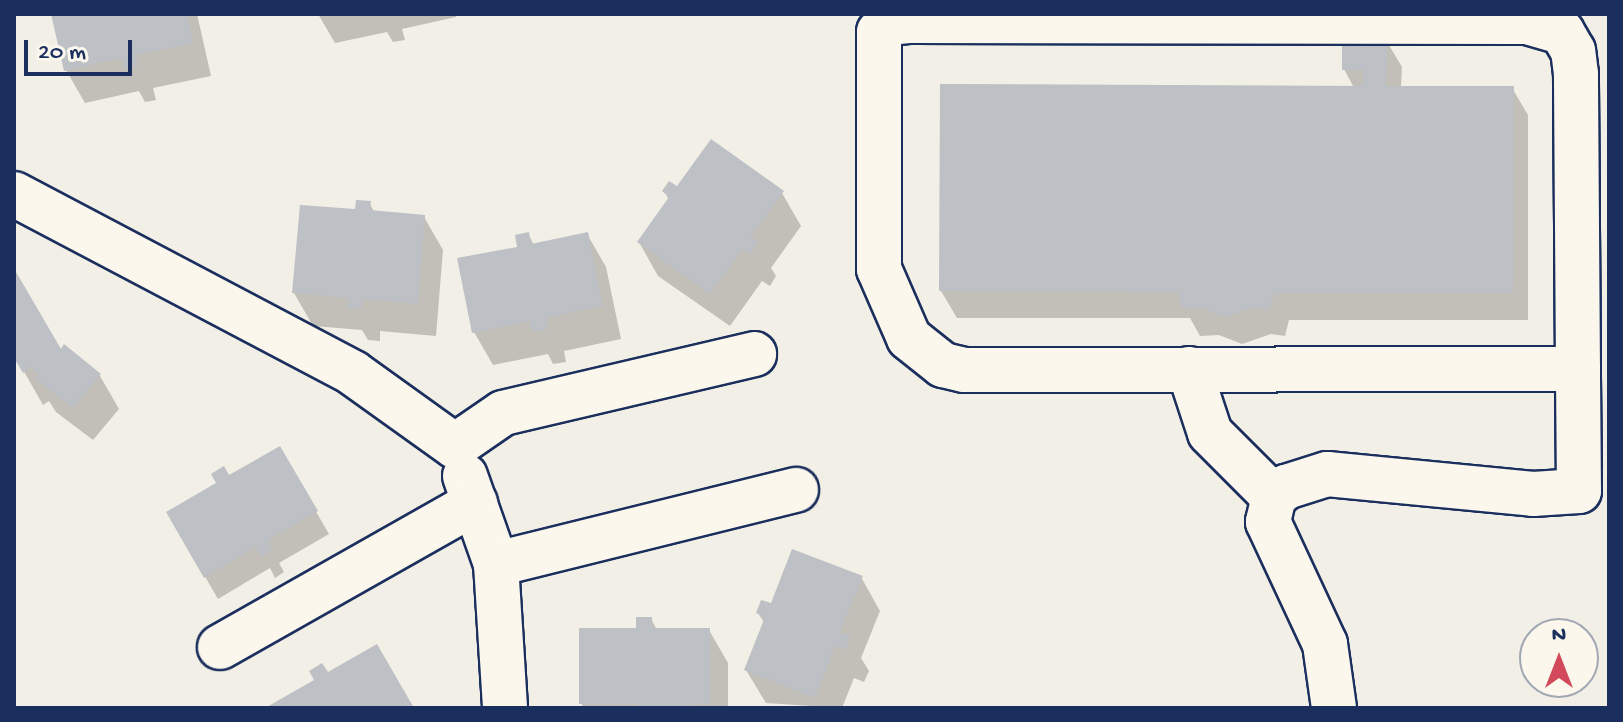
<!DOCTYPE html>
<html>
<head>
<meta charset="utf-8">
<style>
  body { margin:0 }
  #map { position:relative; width:1623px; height:722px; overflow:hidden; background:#f2efe6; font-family:"Gochi Hand",sans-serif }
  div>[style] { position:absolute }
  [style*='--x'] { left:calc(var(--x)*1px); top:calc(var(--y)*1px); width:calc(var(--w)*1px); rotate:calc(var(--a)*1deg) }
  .shadow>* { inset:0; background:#0003 }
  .building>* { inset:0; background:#bdc0c4 }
  .roads { filter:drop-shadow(2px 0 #1b2f5e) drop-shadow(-2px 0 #1b2f5e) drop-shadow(0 2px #1b2f5e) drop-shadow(0 -2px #1b2f5e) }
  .minor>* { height:44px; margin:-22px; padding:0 22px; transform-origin:22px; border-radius:22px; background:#fbf7ec }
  span { translate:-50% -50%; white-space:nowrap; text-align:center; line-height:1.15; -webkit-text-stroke:7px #fbf7ec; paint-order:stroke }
  .frame { position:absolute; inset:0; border:16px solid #1b2f5e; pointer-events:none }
  .north { position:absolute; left:1519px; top:618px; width:80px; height:80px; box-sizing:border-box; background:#fbf7ec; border:2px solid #a1a7b3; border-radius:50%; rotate:0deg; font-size:22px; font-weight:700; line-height:32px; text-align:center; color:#1b2f5e }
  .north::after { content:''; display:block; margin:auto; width:28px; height:36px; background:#d1495b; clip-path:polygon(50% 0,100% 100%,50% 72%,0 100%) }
  .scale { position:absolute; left:24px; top:40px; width:108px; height:36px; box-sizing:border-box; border:4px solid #1b2f5e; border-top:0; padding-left:10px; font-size:24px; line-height:28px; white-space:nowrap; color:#1b2f5e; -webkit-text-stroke:6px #fbf7ec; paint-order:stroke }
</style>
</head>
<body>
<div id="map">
  <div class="shadow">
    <i style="clip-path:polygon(53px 14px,197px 14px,211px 76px,153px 88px,156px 100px,145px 102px,139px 91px,85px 103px,66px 70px)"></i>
    <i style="clip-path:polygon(318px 14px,456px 14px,456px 17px,402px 29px,405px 40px,393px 42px,387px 32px,335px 43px)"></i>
    <i style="clip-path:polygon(1386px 40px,1402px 67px,1401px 88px,1512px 88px,1528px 115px,1528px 320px,1289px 320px,1285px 336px,1271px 334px,1242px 344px,1219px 335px,1200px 336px,1190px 318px,957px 318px,941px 291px,1354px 88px,1344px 69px)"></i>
    <i style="clip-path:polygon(677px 189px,782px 193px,801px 226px,771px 268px,776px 276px,770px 286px,762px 281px,730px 326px,658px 276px,639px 242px,669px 200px,664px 191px)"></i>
    <i style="clip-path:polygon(369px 203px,375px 213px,424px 217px,443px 250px,436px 336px,380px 331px,380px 341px,368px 340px,362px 330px,313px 326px,294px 293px,357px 211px)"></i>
    <i style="clip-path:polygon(528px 234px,534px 245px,587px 234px,606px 267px,621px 339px,564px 351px,566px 362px,553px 364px,548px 354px,493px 365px,474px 332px)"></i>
    <i style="clip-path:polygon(16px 275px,61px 353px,65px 347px,100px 376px,119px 409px,93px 440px,56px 412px,49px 401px,43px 405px,14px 354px)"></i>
    <i style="clip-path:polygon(279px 448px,329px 534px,279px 563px,284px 572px,275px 578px,270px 568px,218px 599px,168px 513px)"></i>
    <i style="clip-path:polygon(861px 577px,880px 611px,861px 658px,869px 671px,864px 682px,854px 678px,842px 708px,766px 703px,746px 670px,765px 624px,758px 613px)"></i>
    <i style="clip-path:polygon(651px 619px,657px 630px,709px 630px,728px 663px,728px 708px,584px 708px,581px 703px)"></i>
  </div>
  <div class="building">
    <i style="clip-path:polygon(51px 14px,187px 14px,193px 43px,136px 55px,138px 66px,124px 69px,122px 58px,64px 71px)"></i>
    <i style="clip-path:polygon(1342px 38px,1387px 38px,1386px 86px,1514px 86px,1513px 293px,1274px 293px,1270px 310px,1255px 307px,1225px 317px,1202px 308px,1183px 309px,1177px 292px,939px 291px,940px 84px,1363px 86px,1363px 70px,1342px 70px)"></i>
    <i style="clip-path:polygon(711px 139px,784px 191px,751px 236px,759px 242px,750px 254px,743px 249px,710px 294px,637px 242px,669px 197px,662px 191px,669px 181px,677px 186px)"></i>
    <i style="clip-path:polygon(356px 200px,371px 201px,370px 210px,425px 215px,418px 304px,362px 299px,362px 309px,347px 308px,348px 298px,292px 293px,300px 205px,355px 209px)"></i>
    <i style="clip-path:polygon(529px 232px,531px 244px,588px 232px,603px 306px,546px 318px,548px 329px,532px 332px,530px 321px,472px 333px,457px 258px,517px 247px,515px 235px)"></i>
    <i style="clip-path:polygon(16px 272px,61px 349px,64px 344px,101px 374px,73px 408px,35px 379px,39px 376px,32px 367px,23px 373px,14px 358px)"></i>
    <i style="clip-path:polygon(280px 446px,318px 511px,268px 540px,273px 549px,261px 557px,256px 547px,204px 578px,166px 512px,216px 483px,211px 474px,224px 466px,229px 475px)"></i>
    <i style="clip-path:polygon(792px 549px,863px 576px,840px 632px,851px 636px,845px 650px,835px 646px,815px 698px,744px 670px,765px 617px,756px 613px,761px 600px,771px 603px)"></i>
    <i style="clip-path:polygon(636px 617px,652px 617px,652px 628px,710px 628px,710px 704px,637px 708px,637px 704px,579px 704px,579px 628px,636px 628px)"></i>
    <i style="clip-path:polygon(377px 644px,414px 708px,265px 708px,314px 680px,309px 671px,322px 663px,328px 672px)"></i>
  </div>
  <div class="roads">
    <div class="minor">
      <i style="--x:14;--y:194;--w:383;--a:27.8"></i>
      <i style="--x:353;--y:373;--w:125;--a:35.6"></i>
      <i style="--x:455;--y:446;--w:58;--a:-34.5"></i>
      <i style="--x:503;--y:413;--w:258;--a:-13.2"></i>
      <i style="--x:1189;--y:369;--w:67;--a:71.8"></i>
      <i style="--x:1210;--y:433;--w:91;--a:45"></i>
      <i style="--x:465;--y:476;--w:93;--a:70.6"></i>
      <i style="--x:496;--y:564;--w:144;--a:86.4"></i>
      <i style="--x:496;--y:564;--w:309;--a:-13.9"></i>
      <i style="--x:220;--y:647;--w:293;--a:-29.5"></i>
      <i style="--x:1334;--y:708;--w:65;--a:-98"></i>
      <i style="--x:1325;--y:644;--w:135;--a:-115"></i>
      <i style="--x:1268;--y:522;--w:26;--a:-77"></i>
      <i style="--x:1274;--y:497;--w:16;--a:-40"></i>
      <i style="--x:1286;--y:487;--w:43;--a:-17.6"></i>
      <i style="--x:1327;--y:474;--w:207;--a:5.5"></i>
      <i style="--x:1533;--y:494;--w:46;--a:-3.7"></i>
      <i style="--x:1579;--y:491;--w:122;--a:-90.5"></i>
      <i style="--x:1578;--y:369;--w:295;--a:-90.4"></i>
      <i style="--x:1576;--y:74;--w:23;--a:-97"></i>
      <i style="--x:1573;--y:51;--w:22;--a:-120"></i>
      <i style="--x:1562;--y:32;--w:37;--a:-164"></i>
      <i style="--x:1526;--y:22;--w:618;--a:-179.91"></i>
      <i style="--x:908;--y:21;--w:18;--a:174"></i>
      <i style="--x:890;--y:23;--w:14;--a:141"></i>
      <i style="--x:879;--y:32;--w:237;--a:90"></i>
      <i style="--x:879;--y:269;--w:75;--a:66.5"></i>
      <i style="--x:909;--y:338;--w:43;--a:38.5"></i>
      <i style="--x:943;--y:365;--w:22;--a:13"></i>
      <i style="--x:964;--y:370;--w:614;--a:-0.09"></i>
    </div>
  </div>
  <div class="frame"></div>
  <div class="north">N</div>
  <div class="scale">20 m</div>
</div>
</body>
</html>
